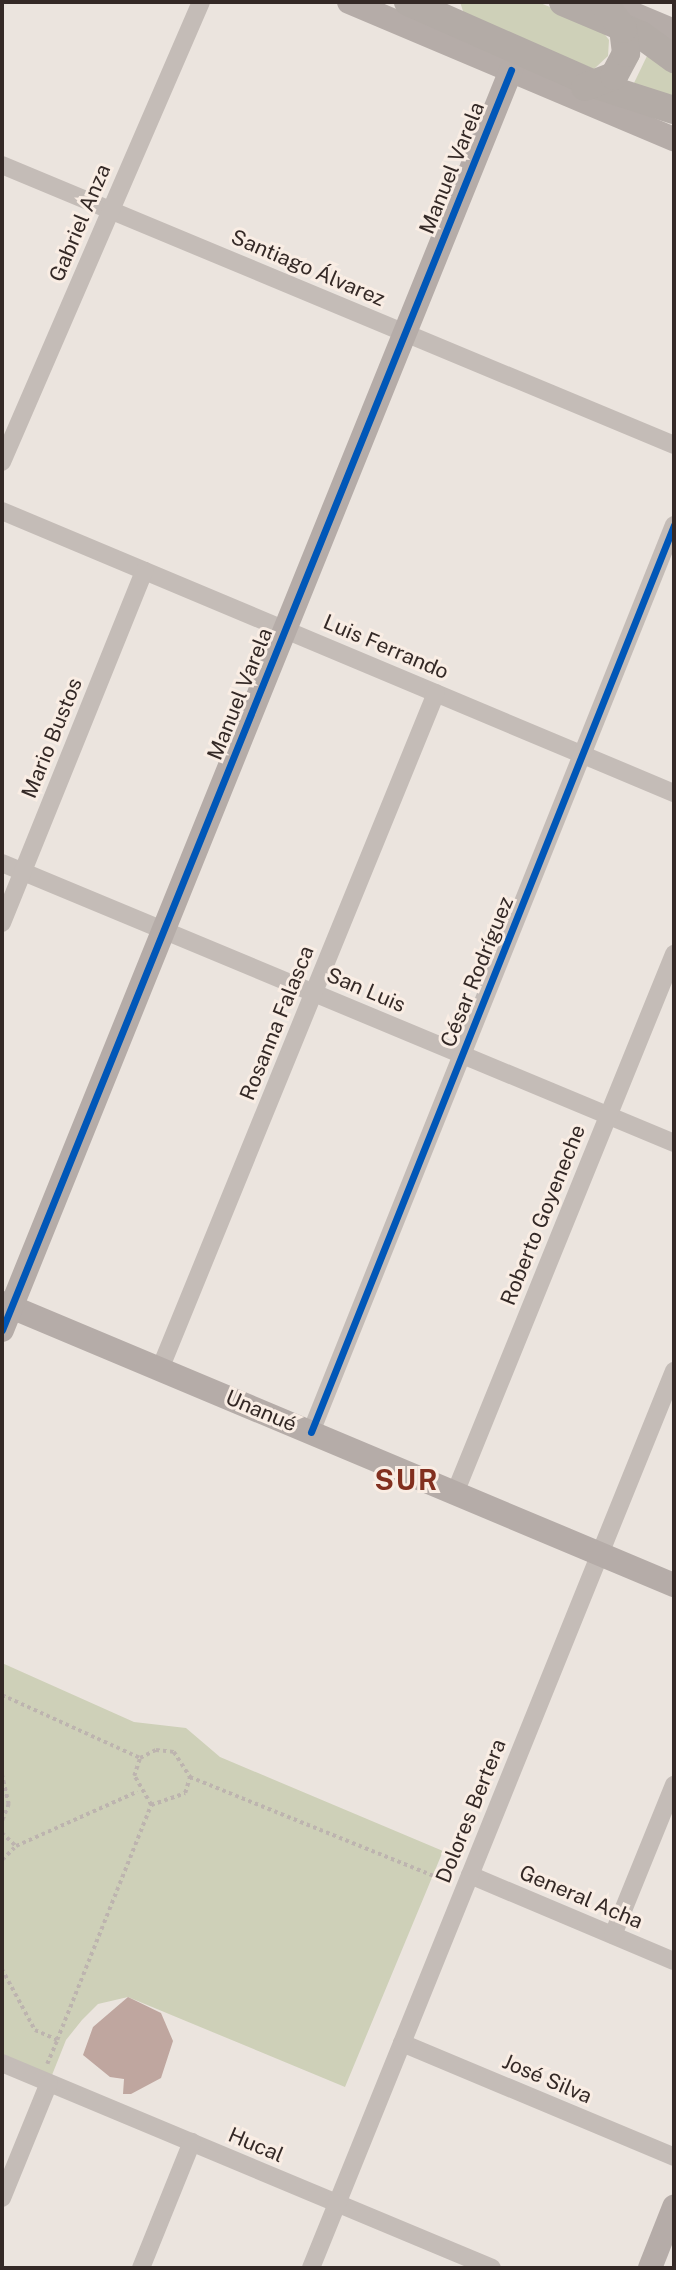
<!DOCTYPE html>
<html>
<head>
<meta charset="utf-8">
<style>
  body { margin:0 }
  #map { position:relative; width:676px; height:2270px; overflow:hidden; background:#ebe4de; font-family:"Public Sans",sans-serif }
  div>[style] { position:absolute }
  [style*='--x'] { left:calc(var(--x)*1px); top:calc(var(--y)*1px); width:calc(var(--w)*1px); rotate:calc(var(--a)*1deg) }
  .green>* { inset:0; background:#ced0b8 }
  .building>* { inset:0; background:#bfa69f }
  .path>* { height:3.5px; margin-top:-1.75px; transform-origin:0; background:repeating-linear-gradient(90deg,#bdb4af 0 3.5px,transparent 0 7px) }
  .street>* { height:18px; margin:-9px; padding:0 9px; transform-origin:9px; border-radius:9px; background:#c4bcb7 }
  .secondary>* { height:24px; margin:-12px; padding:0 12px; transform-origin:12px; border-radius:12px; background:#b5aca8 }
  .primary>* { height:28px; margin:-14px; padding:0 14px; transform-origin:14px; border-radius:14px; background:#b3aba6 }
  .cycleway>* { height:7px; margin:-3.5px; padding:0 3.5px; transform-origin:3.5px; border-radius:3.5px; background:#0057b8 }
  span { translate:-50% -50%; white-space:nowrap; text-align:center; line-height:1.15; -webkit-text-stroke:6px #f9ede4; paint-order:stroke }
  .street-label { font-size:21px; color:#342926 }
  .district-label { font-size:28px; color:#822f1f; font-weight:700; letter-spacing:2px }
  .frame { position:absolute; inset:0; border:4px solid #342926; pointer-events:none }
</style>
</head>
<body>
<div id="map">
  <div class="green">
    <i style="clip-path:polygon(460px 2px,538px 2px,600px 28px,609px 40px,608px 56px,594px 69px,465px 17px)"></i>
    <i style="clip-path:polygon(647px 56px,674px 71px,674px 99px,634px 83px)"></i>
    <i style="clip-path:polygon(2px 1663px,134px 1722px,186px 1728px,220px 1757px,443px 1851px,345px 2087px,128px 1997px,98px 2004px,82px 2020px,66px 2040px,50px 2080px,2px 2060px)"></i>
  </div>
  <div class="building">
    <i style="clip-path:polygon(128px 1997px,161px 2013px,173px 2041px,161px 2078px,131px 2094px,123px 2094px,124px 2079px,110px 2077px,83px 2055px,93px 2027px)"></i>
  </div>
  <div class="path">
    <i style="--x:2;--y:1695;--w:152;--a:24.5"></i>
    <i style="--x:140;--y:1758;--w:18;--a:-27"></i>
    <i style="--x:156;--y:1750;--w:18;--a:6"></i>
    <i style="--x:174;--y:1752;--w:30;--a:57"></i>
    <i style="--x:190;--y:1777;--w:279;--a:22.1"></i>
    <i style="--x:2;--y:1774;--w:31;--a:77"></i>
    <i style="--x:9;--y:1804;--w:19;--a:111"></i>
    <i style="--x:151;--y:1805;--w:36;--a:-19"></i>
    <i style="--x:185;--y:1793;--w:17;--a:-73"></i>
    <i style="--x:2;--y:1833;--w:19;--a:43"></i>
    <i style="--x:2;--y:1860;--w:20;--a:-45"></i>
    <i style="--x:16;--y:1846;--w:133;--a:-24.1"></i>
    <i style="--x:2;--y:1969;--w:69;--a:61.6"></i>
    <i style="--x:35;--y:2030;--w:24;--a:24"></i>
    <i style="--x:57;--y:2040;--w:253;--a:-68.2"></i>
    <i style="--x:151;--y:1805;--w:34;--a:-120"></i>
    <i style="--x:134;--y:1776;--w:19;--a:-72"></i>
    <i style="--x:47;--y:2064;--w:26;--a:-67"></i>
  </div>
  <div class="street">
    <i style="--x:2;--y:165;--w:728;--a:22.62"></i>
    <i style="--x:2;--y:462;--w:501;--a:-66.61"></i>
    <i style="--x:2;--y:511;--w:729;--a:22.77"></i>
    <i style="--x:2;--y:863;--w:728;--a:22.62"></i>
    <i style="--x:2;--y:923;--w:380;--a:-68"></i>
    <i style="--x:160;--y:1369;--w:730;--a:-67.79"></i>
    <i style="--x:311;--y:1432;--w:977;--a:-68.19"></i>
    <i style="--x:455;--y:1493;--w:582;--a:-67.89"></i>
    <i style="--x:470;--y:1875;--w:221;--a:22.9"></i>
    <i style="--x:613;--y:1935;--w:162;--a:-67.9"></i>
    <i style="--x:402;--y:2043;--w:295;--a:22.7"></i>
    <i style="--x:2;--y:2063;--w:531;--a:22.7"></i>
    <i style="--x:2;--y:2198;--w:124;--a:-67.8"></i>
    <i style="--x:141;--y:2268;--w:136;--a:-68"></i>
    <i style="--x:311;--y:2268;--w:968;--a:-67.97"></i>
  </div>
  <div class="secondary">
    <i style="--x:349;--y:2;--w:353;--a:22.9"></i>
    <i style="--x:605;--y:2;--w:75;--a:22.8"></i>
    <i style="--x:2;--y:1303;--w:729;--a:22.77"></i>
    <i style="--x:2;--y:1330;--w:1359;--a:-68"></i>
    <i style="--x:650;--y:2268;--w:66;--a:-68.5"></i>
  </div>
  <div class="primary">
    <i style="--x:408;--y:2;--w:206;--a:23.8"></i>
    <i style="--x:596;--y:85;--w:82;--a:17.8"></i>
    <i style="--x:563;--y:2;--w:85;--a:22.9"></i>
    <i style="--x:641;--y:35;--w:41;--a:36"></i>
    <i style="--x:585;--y:87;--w:31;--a:-21"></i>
    <i style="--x:614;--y:76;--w:26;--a:-62"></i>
    <i style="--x:626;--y:53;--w:24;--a:-97"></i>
    <i style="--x:623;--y:29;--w:34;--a:-127"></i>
  </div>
  <div class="cycleway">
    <i style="--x:2;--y:1330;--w:1359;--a:-68"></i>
    <i style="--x:311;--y:1432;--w:977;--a:-68.19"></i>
  </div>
  <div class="street-label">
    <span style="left:452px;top:168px;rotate:-68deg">Manuel Varela</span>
    <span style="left:80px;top:223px;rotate:-67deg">Gabriel Anza</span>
    <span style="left:308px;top:268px;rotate:23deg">Santiago Álvarez</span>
    <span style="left:386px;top:647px;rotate:23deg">Luis Ferrando</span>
    <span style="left:240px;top:694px;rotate:-68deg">Manuel Varela</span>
    <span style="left:52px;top:738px;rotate:-68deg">Mario Bustos</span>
    <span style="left:477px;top:972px;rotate:-68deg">César Rodríguez</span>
    <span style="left:366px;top:990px;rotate:23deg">San Luis</span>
    <span style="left:277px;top:1023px;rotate:-68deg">Rosanna Falasca</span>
    <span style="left:543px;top:1215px;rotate:-68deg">Roberto Goyeneche</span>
    <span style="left:261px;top:1411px;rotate:23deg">Unanué</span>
    <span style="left:471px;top:1811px;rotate:-68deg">Dolores Bertera</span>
    <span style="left:581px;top:1897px;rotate:23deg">General Acha</span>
    <span style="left:547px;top:2079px;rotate:23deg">José Silva</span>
    <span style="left:256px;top:2145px;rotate:23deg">Hucal</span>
  </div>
  <div class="district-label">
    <span style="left:407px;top:1480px">SUR</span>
  </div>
  <div class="frame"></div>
</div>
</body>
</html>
